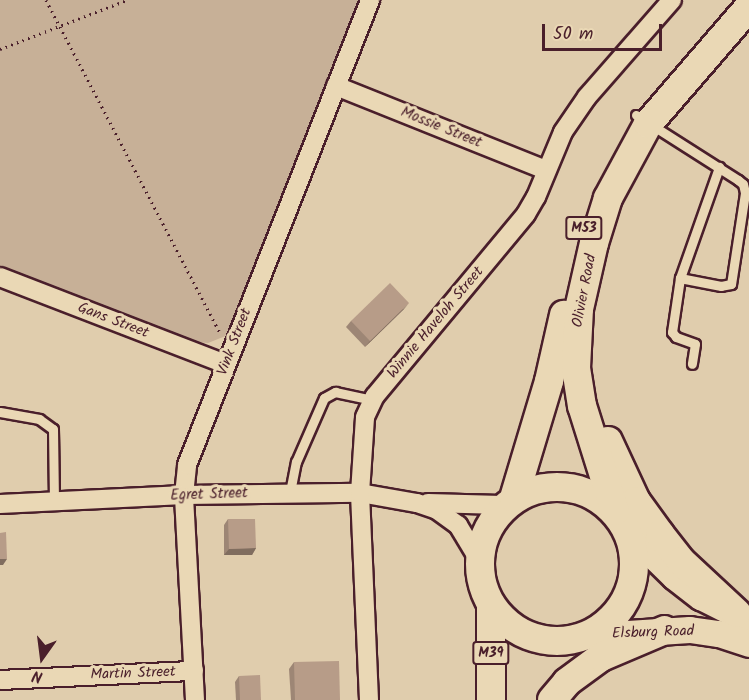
<!DOCTYPE html>
<html>
<head>
<meta charset="utf-8">
<style>
  body { margin:0 }
  #map { position:relative; width:749px; height:700px; overflow:hidden; background:#e0cdad; font-family:Kalam,sans-serif }
  div>[style] { position:absolute }
  [style*='--x'] { left:calc(var(--x)*1px); top:calc(var(--y)*1px); width:calc(var(--w)*1px); rotate:calc(var(--a)*1deg) }
  .green>* { inset:0; background:#c7b097 }
  .path>* { height:3px; margin-top:-1.5px; transform-origin:0; background:repeating-linear-gradient(90deg,#4a1f2b 0 1.5px,transparent 0 6px) }
  .roads { filter:drop-shadow(2px 0 #4a1f2b) drop-shadow(-2px 0 #4a1f2b) drop-shadow(0 2px #4a1f2b) drop-shadow(0 -2px #4a1f2b) }
  .lane>* { height:9px; margin:-4.5px; padding:0 4.5px; transform-origin:4.5px; border-radius:4.5px; background:#ead8b5 }
  .street>* { height:18px; margin:-9px; padding:0 9px; transform-origin:9px; border-radius:9px; background:#ead8b5 }
  .secondary>* { height:26px; margin:-13px; padding:0 13px; transform-origin:13px; border-radius:13px; background:#ead8b5 }
  .primary>* { height:28px; margin:-14px; padding:0 14px; transform-origin:14px; border-radius:14px; background:#ead8b5 }
  .primary>.ring { margin:-14px; padding:0; box-sizing:content-box; background:none; border:28px solid #ead8b5; border-radius:50% }
  .wall>* { inset:0; background:#9d8675 }
  .shaded-wall>* { inset:0; background:#806d5f }
  .building>* { inset:0; background:#b79c88 }
  span { translate:-50% -50%; white-space:nowrap; text-align:center; line-height:1.15; -webkit-text-stroke:6px #ead8b5; paint-order:stroke }
  .shield-label span { padding:2px 4px; background:#ead8b5; border:2px solid; border-radius:4px; -webkit-text-stroke-width:0 }
  .shield-label { font-size:14px; color:#4a1f2b; font-weight:700 }
  .street-label { font-size:15px; color:#4a1f2b }
  .north { position:absolute; left:12px; top:628px; width:60px; height:60px; -webkit-text-stroke:4px #ead8b5; paint-order:stroke; rotate:194deg; font-size:16px; font-weight:700; line-height:24px; text-align:center; color:#4a1f2b }
  .north::after { content:''; display:block; margin:auto; width:21px; height:27px; background:#4a1f2b; clip-path:polygon(50% 0,100% 100%,50% 72%,0 100%) }
  .scale { position:absolute; left:542px; top:24px; width:120px; height:27px; box-sizing:border-box; border:3px solid #4a1f2b; border-top:0; padding-left:8px; font-size:18px; line-height:21px; white-space:nowrap; color:#4a1f2b; -webkit-text-stroke:4px #ead8b5; paint-order:stroke }
</style>
</head>
<body>
<div id="map">
  <div class="green">
    <i style="clip-path:polygon(0 0,362px 0,235px 328px,228px 335px,208px 343px,196px 342px,0 265px)"></i>
  </div>
  <div class="path">
    <i style="--x:46;--y:0;--w:376;--a:62.4"></i>
    <i style="--x:0;--y:49;--w:136;--a:-21.1"></i>
  </div>
  <div class="roads">
    <div class="lane">
      <i style="--x:636;--y:115;--w:121;--a:32.5"></i>
      <i style="--x:738;--y:180;--w:6;--a:39"></i>
      <i style="--x:743;--y:184;--w:9;--a:77"></i>
      <i style="--x:745;--y:193;--w:92;--a:98.7"></i>
      <i style="--x:731;--y:284;--w:10;--a:169"></i>
      <i style="--x:721;--y:286;--w:42;--a:-169"></i>
      <i style="--x:680;--y:278;--w:55;--a:98.4"></i>
      <i style="--x:672;--y:332;--w:6;--a:51"></i>
      <i style="--x:676;--y:337;--w:20;--a:20"></i>
      <i style="--x:695;--y:344;--w:20;--a:99"></i>
      <i style="--x:680;--y:278;--w:118;--a:-70.6"></i>
      <i style="--x:0;--y:412;--w:40;--a:10"></i>
      <i style="--x:39;--y:419;--w:17;--a:36"></i>
      <i style="--x:53;--y:429;--w:72;--a:89.2"></i>
      <i style="--x:290;--y:492;--w:31;--a:-79"></i>
      <i style="--x:296;--y:462;--w:70;--a:-66.4"></i>
      <i style="--x:324;--y:398;--w:13;--a:-29"></i>
      <i style="--x:335;--y:392;--w:39;--a:12"></i>
    </div>
    <div class="street">
      <i style="--x:336;--y:86;--w:226;--a:21.8"></i>
      <i style="--x:0;--y:277;--w:242;--a:21.1"></i>
      <i style="--x:428;--y:503;--w:77;--a:1.5"></i>
      <i style="--x:0;--y:504;--w:184;--a:-2.8"></i>
      <i style="--x:184;--y:495;--w:176;--a:-0.7"></i>
      <i style="--x:360;--y:493;--w:58;--a:10"></i>
      <i style="--x:417;--y:503;--w:21;--a:19"></i>
      <i style="--x:437;--y:510;--w:26;--a:36"></i>
      <i style="--x:458;--y:525;--w:41;--a:59"></i>
      <i style="--x:0;--y:680;--w:194;--a:-2.7"></i>
      <i style="--x:195;--y:700;--w:205;--a:-93.1"></i>
      <i style="--x:184;--y:495;--w:30;--a:-84"></i>
      <i style="--x:187;--y:465;--w:500;--a:-68.5"></i>
      <i style="--x:369;--y:700;--w:207;--a:-92.5"></i>
      <i style="--x:360;--y:493;--w:76;--a:-86.2"></i>
      <i style="--x:365;--y:417;--w:23;--a:-65"></i>
      <i style="--x:375;--y:396;--w:236;--a:-50.3"></i>
      <i style="--x:526;--y:214;--w:20;--a:-60"></i>
      <i style="--x:536;--y:197;--w:70;--a:-67.4"></i>
      <i style="--x:563;--y:132;--w:42;--a:-55.6"></i>
      <i style="--x:587;--y:97;--w:129;--a:-48.8"></i>
    </div>
    <div class="secondary">
      <i style="--x:629;--y:532;--w:64;--a:44.4"></i>
      <i style="--x:675;--y:577;--w:33;--a:38"></i>
      <i style="--x:701;--y:597;--w:54;--a:26.6"></i>
      <i style="--x:591;--y:634;--w:22;--a:3"></i>
      <i style="--x:613;--y:635;--w:77;--a:-3.7"></i>
      <i style="--x:690;--y:630;--w:29;--a:8"></i>
      <i style="--x:719;--y:634;--w:32;--a:18"></i>
    </div>
    <div class="primary">
      <i style="--x:608;--y:441;--w:66;--a:65"></i>
      <i style="--x:636;--y:501;--w:41;--a:54"></i>
      <i style="--x:660;--y:534;--w:34;--a:52"></i>
      <i style="--x:681;--y:561;--w:76;--a:42.9"></i>
      <i class="ring" style="left:480px;top:487px;width:126px;height:126px"></i>
      <i style="--x:514;--y:498;--w:122;--a:-73.3"></i>
      <i style="--x:549;--y:381;--w:68;--a:-77.2"></i>
      <i style="--x:615;--y:511;--w:110;--a:-107.4"></i>
      <i style="--x:582;--y:406;--w:38;--a:-99"></i>
      <i style="--x:576;--y:368;--w:59;--a:-87.1"></i>
      <i style="--x:579;--y:309;--w:68;--a:-77.2"></i>
      <i style="--x:594;--y:243;--w:47;--a:-72.7"></i>
      <i style="--x:608;--y:198;--w:84;--a:-61.6"></i>
      <i style="--x:648;--y:124;--w:155;--a:-49.2"></i>
      <i style="--x:491;--y:605;--w:95;--a:90"></i>
      <i style="--x:552;--y:700;--w:23;--a:-50"></i>
      <i style="--x:567;--y:682;--w:42;--a:-36.3"></i>
      <i style="--x:601;--y:657;--w:69;--a:-22.9"></i>
    </div>
  </div>
  <div class="wall">
    <i style="clip-path:polygon(404px 309px,365px 347px,346px 327px,351px 321px)"></i>
    <i style="clip-path:polygon(228px 519px,256px 548px,252px 555px,224px 555px,224px 525px)"></i>
    <i style="clip-path:polygon(294px 662px,340px 700px,291px 700px,289px 669px)"></i>
    <i style="clip-path:polygon(239px 676px,261px 700px,236px 700px,235px 682px)"></i>
  </div>
  <div class="shaded-wall">
    <i style="clip-path:polygon(409px 303px,404px 309px,365px 347px,370px 341px)"></i>
    <i style="clip-path:polygon(256px 548px,252px 555px,224px 555px,229px 549px)"></i>
    <i style="clip-path:polygon(0 559px,7px 559px,3px 565px,0 565px)"></i>
  </div>
  <div class="building">
    <i style="clip-path:polygon(390px 283px,409px 303px,370px 341px,351px 321px)"></i>
    <i style="clip-path:polygon(228px 519px,255px 519px,256px 548px,229px 549px)"></i>
    <i style="clip-path:polygon(6px 532px,7px 559px,0 559px,0 533px)"></i>
    <i style="clip-path:polygon(339px 661px,340px 700px,295px 700px,294px 662px)"></i>
    <i style="clip-path:polygon(260px 675px,261px 700px,240px 700px,239px 676px)"></i>
  </div>
  <div class="shield-label">
    <span style="left:584px;top:228px">M53</span>
    <span style="left:491px;top:653px">M39</span>
  </div>
  <div class="street-label">
    <span style="left:441px;top:128px;rotate:22deg">Mossie Street</span>
    <span style="left:585px;top:291px;rotate:-79deg">Olivier Road</span>
    <span style="left:113px;top:321px;rotate:21deg">Gans Street</span>
    <span style="left:436px;top:323px;rotate:-50deg">Winnie Haveloh Street</span>
    <span style="left:235px;top:342px;rotate:-69deg">Vink Street</span>
    <span style="left:209px;top:495px;rotate:-2deg">Egret Street</span>
    <span style="left:653px;top:633px;rotate:-2deg">Elsburg Road</span>
    <span style="left:133px;top:674px;rotate:-2deg">Martin Street</span>
  </div>
  <div class="north">N</div>
  <div class="scale">50 m</div>
</div>
</body>
</html>
